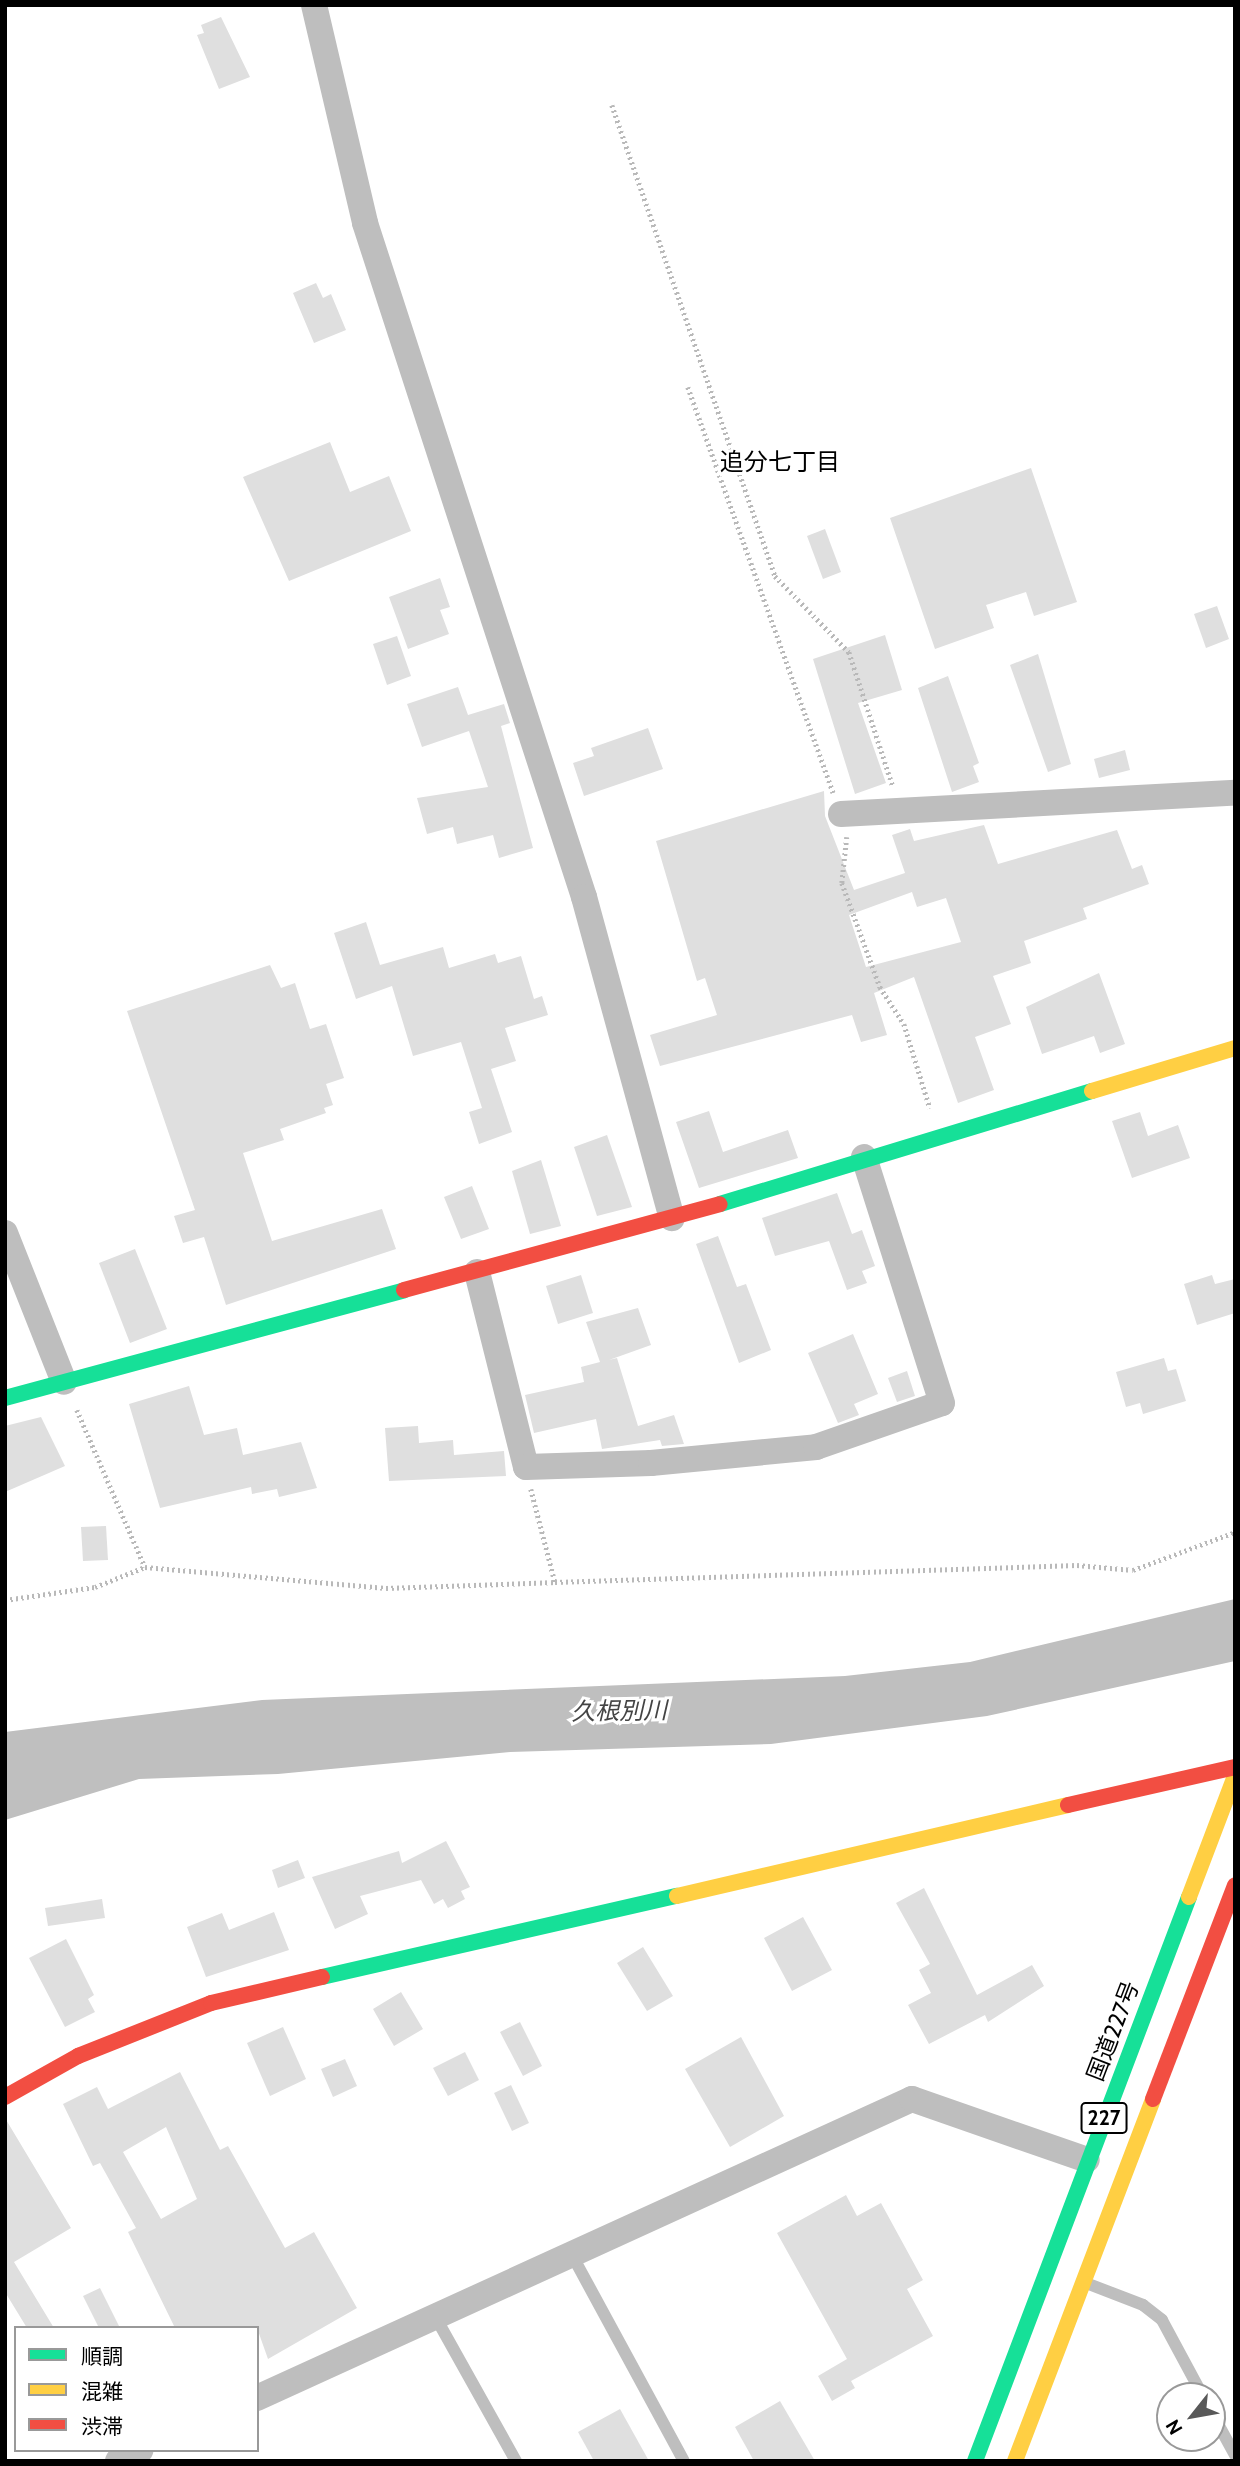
<!DOCTYPE html>
<html>
<head>
<meta charset="utf-8">
<style>
  body { margin:0 }
  #map { position:relative; width:1240px; height:2466px; overflow:hidden; background:#fff; font-family:Cabin,"Noto Sans JP",sans-serif }
  div>[style] { position:absolute }
  [style*='--x'] { left:calc(var(--x)*1px); top:calc(var(--y)*1px); width:calc(var(--w)*1px); rotate:calc(var(--a)*1deg) }
  .water>* { inset:0; background:#bfbfbf }
  .building>* { inset:0; background:#dfdfdf }
  .path>* { height:4.5px; margin-top:-2.25px; transform-origin:0; background:repeating-linear-gradient(90deg,#b9b9b9 0 2px,transparent 0 5.5px) }
  .lane>* { height:12px; margin:-6px; padding:0 6px; transform-origin:6px; border-radius:6px; background:#bebebe }
  .street>* { height:26px; margin:-13px; padding:0 13px; transform-origin:13px; border-radius:13px; background:#bebebe }
  .fast>* { height:16px; margin:-8px; padding:0 8px; transform-origin:8px; border-radius:8px; background:#16e098 }
  .slow>* { height:16px; margin:-8px; padding:0 8px; transform-origin:8px; border-radius:8px; background:#ffcf43 }
  .jam>* { height:16px; margin:-8px; padding:0 8px; transform-origin:8px; border-radius:8px; background:#f24e42 }
  span { translate:-50% -50%; white-space:nowrap; text-align:center; line-height:1.15; -webkit-text-stroke:6px #fff; paint-order:stroke }
  .shield-label span { padding:2px 5px; background:#fff; border:2px solid; border-radius:5px; -webkit-text-stroke-width:0 }
  .shield-label { font-size:21px; color:#000; font-weight:700 }
  .street-label { font-size:23px; color:#000 }
  .neighbourhood-label { font-size:24px; color:#000 }
  .water-label { font-size:24px; color:#444; font-style:italic }
  .frame { position:absolute; inset:0; border:7px solid #000; pointer-events:none }
  .legend { position:absolute; left:14px; top:2326px; width:245px; height:126px; box-sizing:border-box; background:#fff; border:2px solid #999; margin:0; padding:9px 12px; list-style:none; font-size:21px; color:#000 }
  .legend li { display:flex; align-items:center; gap:14px; height:35px }
  .legend b { width:35px; border:2px solid #999 }
  .north { position:absolute; left:1156px; top:2382px; width:70px; height:70px; box-sizing:border-box; background:#fff; border:2px solid #999; border-radius:50%; rotate:239deg; font-size:19px; font-weight:700; line-height:28px; text-align:center; color:#000 }
  .north::after { content:''; display:block; margin:auto; width:24px; height:32px; background:#595959; clip-path:polygon(50% 0,100% 100%,50% 72%,0 100%) }
</style>
</head>
<body>
<div id="map">
  <div class="water">
    <i style="clip-path:polygon(1235px 1599px,1235px 1661px,987px 1716px,771px 1744px,510px 1752px,278px 1774px,139px 1779px,5px 1820px,5px 1732px,262px 1700px,845px 1676px,970px 1662px)"></i>
  </div>
  <div class="building">
    <i style="clip-path:polygon(221px 17px,250px 77px,219px 89px,197px 35px,204px 33px,201px 25px)"></i>
    <i style="clip-path:polygon(316px 283px,323px 298px,331px 294px,346px 330px,314px 343px,293px 293px)"></i>
    <i style="clip-path:polygon(330px 442px,350px 492px,389px 476px,411px 531px,289px 581px,243px 477px)"></i>
    <i style="clip-path:polygon(1031px 468px,1077px 602px,1034px 616px,1026px 592px,986px 605px,994px 628px,935px 649px,890px 518px)"></i>
    <i style="clip-path:polygon(825px 529px,841px 572px,823px 579px,807px 536px)"></i>
    <i style="clip-path:polygon(440px 578px,450px 607px,440px 610px,449px 634px,408px 649px,389px 597px)"></i>
    <i style="clip-path:polygon(1217px 606px,1229px 639px,1206px 648px,1194px 614px)"></i>
    <i style="clip-path:polygon(885px 635px,902px 690px,858px 703px,886px 783px,855px 794px,813px 659px)"></i>
    <i style="clip-path:polygon(397px 636px,411px 676px,387px 685px,373px 644px)"></i>
    <i style="clip-path:polygon(1038px 654px,1071px 764px,1048px 772px,1010px 665px)"></i>
    <i style="clip-path:polygon(948px 676px,979px 763px,973px 766px,979px 782px,952px 792px,918px 688px)"></i>
    <i style="clip-path:polygon(458px 687px,468px 715px,504px 704px,510px 723px,501px 726px,533px 848px,499px 858px,493px 835px,457px 844px,453px 827px,427px 834px,417px 798px,488px 787px,469px 731px,422px 747px,407px 704px)"></i>
    <i style="clip-path:polygon(648px 728px,663px 769px,584px 796px,573px 763px,594px 756px,591px 748px)"></i>
    <i style="clip-path:polygon(1125px 750px,1130px 770px,1099px 778px,1094px 759px)"></i>
    <i style="clip-path:polygon(evenodd,824px 791px,825px 816px,854px 890px,905px 873px,892px 835px,910px 829px,914px 841px,984px 825px,998px 864px,1117px 830px,1132px 869px,1142px 865px,1149px 884px,1083px 908px,1087px 919px,1024px 941px,1031px 963px,993px 976px,1011px 1024px,975px 1037px,994px 1090px,958px 1103px,914px 977px,874px 993px,887px 1035px,861px 1042px,852px 1015px,660px 1066px,650px 1035px,717px 1015px,705px 978px,697px 981px,656px 841px,824px 791px,912px 892px,917px 907px,946px 898px,961px 942px,866px 967px,849px 915px,912px 892px)"></i>
    <i style="clip-path:polygon(366px 922px,380px 965px,443px 947px,449px 968px,495px 954px,498px 963px,521px 956px,534px 999px,542px 996px,548px 1015px,505px 1028px,516px 1061px,491px 1069px,512px 1132px,479px 1144px,469px 1112px,482px 1108px,461px 1042px,413px 1056px,392px 986px,356px 999px,334px 933px)"></i>
    <i style="clip-path:polygon(270px 965px,281px 988px,295px 983px,310px 1029px,326px 1024px,344px 1078px,326px 1084px,333px 1105px,324px 1108px,326px 1113px,280px 1129px,284px 1140px,243px 1153px,272px 1241px,382px 1209px,396px 1249px,226px 1305px,204px 1237px,183px 1243px,174px 1216px,195px 1210px,127px 1011px)"></i>
    <i style="clip-path:polygon(1099px 973px,1125px 1044px,1100px 1053px,1094px 1036px,1042px 1054px,1026px 1007px)"></i>
    <i style="clip-path:polygon(709px 1111px,723px 1152px,788px 1130px,798px 1158px,699px 1188px,676px 1122px)"></i>
    <i style="clip-path:polygon(1140px 1112px,1148px 1136px,1178px 1125px,1190px 1158px,1132px 1178px,1112px 1121px)"></i>
    <i style="clip-path:polygon(607px 1135px,632px 1207px,597px 1216px,574px 1147px)"></i>
    <i style="clip-path:polygon(541px 1160px,561px 1226px,530px 1234px,512px 1171px)"></i>
    <i style="clip-path:polygon(472px 1186px,489px 1229px,461px 1239px,444px 1197px)"></i>
    <i style="clip-path:polygon(837px 1193px,852px 1234px,862px 1230px,875px 1266px,862px 1271px,867px 1283px,847px 1290px,829px 1241px,775px 1256px,762px 1218px)"></i>
    <i style="clip-path:polygon(718px 1236px,737px 1287px,746px 1284px,771px 1350px,739px 1363px,696px 1244px)"></i>
    <i style="clip-path:polygon(135px 1249px,167px 1329px,130px 1343px,99px 1263px)"></i>
    <i style="clip-path:polygon(581px 1275px,593px 1313px,558px 1324px,546px 1286px)"></i>
    <i style="clip-path:polygon(1212px 1275px,1215px 1284px,1235px 1279px,1235px 1313px,1197px 1325px,1184px 1284px)"></i>
    <i style="clip-path:polygon(638px 1308px,651px 1345px,609px 1360px,617px 1358px,638px 1426px,674px 1415px,684px 1444px,662px 1446px,660px 1440px,602px 1449px,596px 1419px,534px 1433px,525px 1395px,584px 1382px,581px 1367px,600px 1362px,586px 1322px)"></i>
    <i style="clip-path:polygon(853px 1334px,878px 1394px,854px 1404px,859px 1415px,838px 1423px,808px 1353px)"></i>
    <i style="clip-path:polygon(1164px 1358px,1168px 1371px,1176px 1369px,1186px 1401px,1143px 1414px,1140px 1403px,1126px 1407px,1116px 1372px)"></i>
    <i style="clip-path:polygon(907px 1371px,915px 1396px,897px 1402px,888px 1378px)"></i>
    <i style="clip-path:polygon(189px 1386px,204px 1435px,237px 1428px,243px 1455px,301px 1442px,317px 1488px,279px 1497px,277px 1489px,252px 1494px,251px 1487px,160px 1508px,129px 1404px)"></i>
    <i style="clip-path:polygon(41px 1417px,65px 1466px,5px 1492px,5px 1426px)"></i>
    <i style="clip-path:polygon(418px 1426px,419px 1443px,453px 1440px,454px 1455px,504px 1451px,506px 1476px,389px 1481px,385px 1428px)"></i>
    <i style="clip-path:polygon(106px 1526px,108px 1560px,83px 1561px,81px 1527px)"></i>
    <i style="clip-path:polygon(446px 1841px,470px 1887px,461px 1891px,465px 1899px,448px 1908px,443px 1899px,434px 1904px,421px 1880px,360px 1896px,368px 1914px,335px 1929px,312px 1877px,399px 1851px,402px 1863px)"></i>
    <i style="clip-path:polygon(298px 1860px,305px 1878px,278px 1888px,272px 1870px)"></i>
    <i style="clip-path:polygon(924px 1888px,977px 1995px,1032px 1965px,1044px 1986px,988px 2022px,985px 2015px,929px 2044px,908px 2005px,931px 1993px,919px 1970px,930px 1964px,896px 1903px)"></i>
    <i style="clip-path:polygon(102px 1899px,105px 1918px,48px 1926px,45px 1908px)"></i>
    <i style="clip-path:polygon(274px 1912px,289px 1950px,206px 1977px,187px 1927px,222px 1913px,229px 1930px)"></i>
    <i style="clip-path:polygon(803px 1917px,832px 1970px,792px 1991px,764px 1938px)"></i>
    <i style="clip-path:polygon(66px 1939px,94px 1995px,88px 1999px,95px 2012px,65px 2027px,29px 1958px)"></i>
    <i style="clip-path:polygon(643px 1947px,673px 1996px,647px 2011px,617px 1963px)"></i>
    <i style="clip-path:polygon(401px 1992px,423px 2029px,394px 2046px,373px 2009px)"></i>
    <i style="clip-path:polygon(520px 2022px,542px 2066px,523px 2076px,500px 2032px)"></i>
    <i style="clip-path:polygon(283px 2027px,306px 2079px,270px 2096px,247px 2043px)"></i>
    <i style="clip-path:polygon(741px 2037px,784px 2116px,730px 2147px,685px 2069px)"></i>
    <i style="clip-path:polygon(465px 2052px,479px 2080px,448px 2096px,433px 2068px)"></i>
    <i style="clip-path:polygon(345px 2059px,357px 2086px,333px 2097px,321px 2069px)"></i>
    <i style="clip-path:polygon(evenodd,180px 2072px,220px 2150px,228px 2146px,285px 2248px,314px 2232px,357px 2308px,268px 2359px,257px 2328px,175px 2328px,128px 2232px,136px 2228px,100px 2163px,93px 2166px,63px 2104px,97px 2087px,108px 2109px,180px 2072px,166px 2127px,197px 2199px,161px 2219px,123px 2152px,166px 2127px)"></i>
    <i style="clip-path:polygon(511px 2085px,529px 2123px,512px 2131px,494px 2093px)"></i>
    <i style="clip-path:polygon(5px 2118px,71px 2228px,14px 2262px,54px 2328px,27px 2328px,5px 2292px)"></i>
    <i style="clip-path:polygon(846px 2195px,857px 2216px,881px 2203px,923px 2280px,907px 2289px,933px 2336px,851px 2381px,855px 2388px,832px 2401px,818px 2376px,847px 2359px,777px 2233px)"></i>
    <i style="clip-path:polygon(100px 2288px,120px 2328px,99px 2328px,83px 2296px)"></i>
    <i style="clip-path:polygon(780px 2401px,815px 2461px,754px 2461px,735px 2427px)"></i>
    <i style="clip-path:polygon(620px 2409px,649px 2461px,594px 2461px,578px 2432px)"></i>
  </div>
  <div class="path">
    <i style="--x:612;--y:105;--w:498;--a:70.9"></i>
    <i style="--x:775;--y:576;--w:106;--a:45.8"></i>
    <i style="--x:849;--y:652;--w:142;--a:71.9"></i>
    <i style="--x:688;--y:387;--w:431;--a:70.3"></i>
    <i style="--x:847;--y:837;--w:46;--a:96.2"></i>
    <i style="--x:842;--y:883;--w:111;--a:69.9"></i>
    <i style="--x:880;--y:987;--w:44;--a:57"></i>
    <i style="--x:904;--y:1024;--w:88;--a:72.8"></i>
    <i style="--x:77;--y:1410;--w:171;--a:66.6"></i>
    <i style="--x:531;--y:1489;--w:96;--a:75.5"></i>
    <i style="--x:555;--y:1582;--w:522;--a:-1.87"></i>
    <i style="--x:1077;--y:1565;--w:56;--a:5.1"></i>
    <i style="--x:1133;--y:1570;--w:109;--a:-20.4"></i>
    <i style="--x:5;--y:1600;--w:91;--a:-8.2"></i>
    <i style="--x:95;--y:1587;--w:54;--a:-21.8"></i>
    <i style="--x:145;--y:1567;--w:242;--a:5"></i>
    <i style="--x:386;--y:1588;--w:171;--a:-2"></i>
  </div>
  <div class="lane">
    <i style="--x:572;--y:2255;--w:234;--a:61.5"></i>
    <i style="--x:1086;--y:2283;--w:61;--a:21.1"></i>
    <i style="--x:1143;--y:2305;--w:24;--a:38"></i>
    <i style="--x:1162;--y:2320;--w:86;--a:61.7"></i>
    <i style="--x:436;--y:2318;--w:164;--a:60.8"></i>
    <i style="--x:1212;--y:2413;--w:48;--a:61.3"></i>
  </div>
  <div class="street">
    <i style="--x:314;--y:5;--w:224;--a:76.8"></i>
    <i style="--x:365;--y:223;--w:709;--a:72"></i>
    <i style="--x:584;--y:897;--w:333;--a:74.7"></i>
    <i style="--x:841;--y:814;--w:395;--a:-3.1"></i>
    <i style="--x:5;--y:1233;--w:160;--a:68.4"></i>
    <i style="--x:477;--y:1272;--w:201;--a:75.9"></i>
    <i style="--x:526;--y:1467;--w:125;--a:-1.8"></i>
    <i style="--x:651;--y:1463;--w:166;--a:-5.5"></i>
    <i style="--x:816;--y:1447;--w:133;--a:-19.2"></i>
    <i style="--x:942;--y:1403;--w:258;--a:-107.6"></i>
    <i style="--x:257;--y:2398;--w:720;--a:-24.54"></i>
    <i style="--x:912;--y:2099;--w:185;--a:19.2"></i>
    <i style="--x:118;--y:2461;--w:25;--a:-26"></i>
  </div>
  <div class="fast">
    <i style="--x:720;--y:1204;--w:389;--a:-16.9"></i>
    <i style="--x:5;--y:1398;--w:413;--a:-15.1"></i>
    <i style="--x:322;--y:1977;--w:364;--a:-12.9"></i>
    <i style="--x:975;--y:2461;--w:603;--a:-69.22"></i>
  </div>
  <div class="slow">
    <i style="--x:1092;--y:1091;--w:149;--a:-16.7"></i>
    <i style="--x:677;--y:1896;--w:401;--a:-13.1"></i>
    <i style="--x:1189;--y:1897;--w:129;--a:-69.2"></i>
    <i style="--x:1015;--y:2461;--w:387;--a:-69.1"></i>
  </div>
  <div class="jam">
    <i style="--x:404;--y:1290;--w:327;--a:-15.2"></i>
    <i style="--x:1068;--y:1805;--w:171;--a:-12.8"></i>
    <i style="--x:5;--y:2097;--w:84;--a:-29.3"></i>
    <i style="--x:78;--y:2056;--w:143;--a:-21.7"></i>
    <i style="--x:211;--y:2003;--w:114;--a:-13.2"></i>
    <i style="--x:1153;--y:2099;--w:229;--a:-69"></i>
  </div>
  <div class="shield-label">
    <span style="left:1104px;top:2118px">227</span>
  </div>
  <div class="street-label">
    <span style="left:1113px;top:2031px;rotate:-69deg">国道227号</span>
  </div>
  <div class="neighbourhood-label">
    <span style="left:780px;top:462px">追分七丁目</span>
  </div>
  <div class="water-label">
    <span style="left:619px;top:1711px;rotate:-1deg">久根別川</span>
  </div>
  <div class="frame"></div>
  <ul class="legend">
  <li><b style="height:9px;background:#16e098"></b>順調</li>
  <li><b style="height:9px;background:#ffcf43"></b>混雑</li>
  <li><b style="height:9px;background:#f24e42"></b>渋滞</li>
  </ul>
  <div class="north">N</div>
</div>
</body>
</html>
